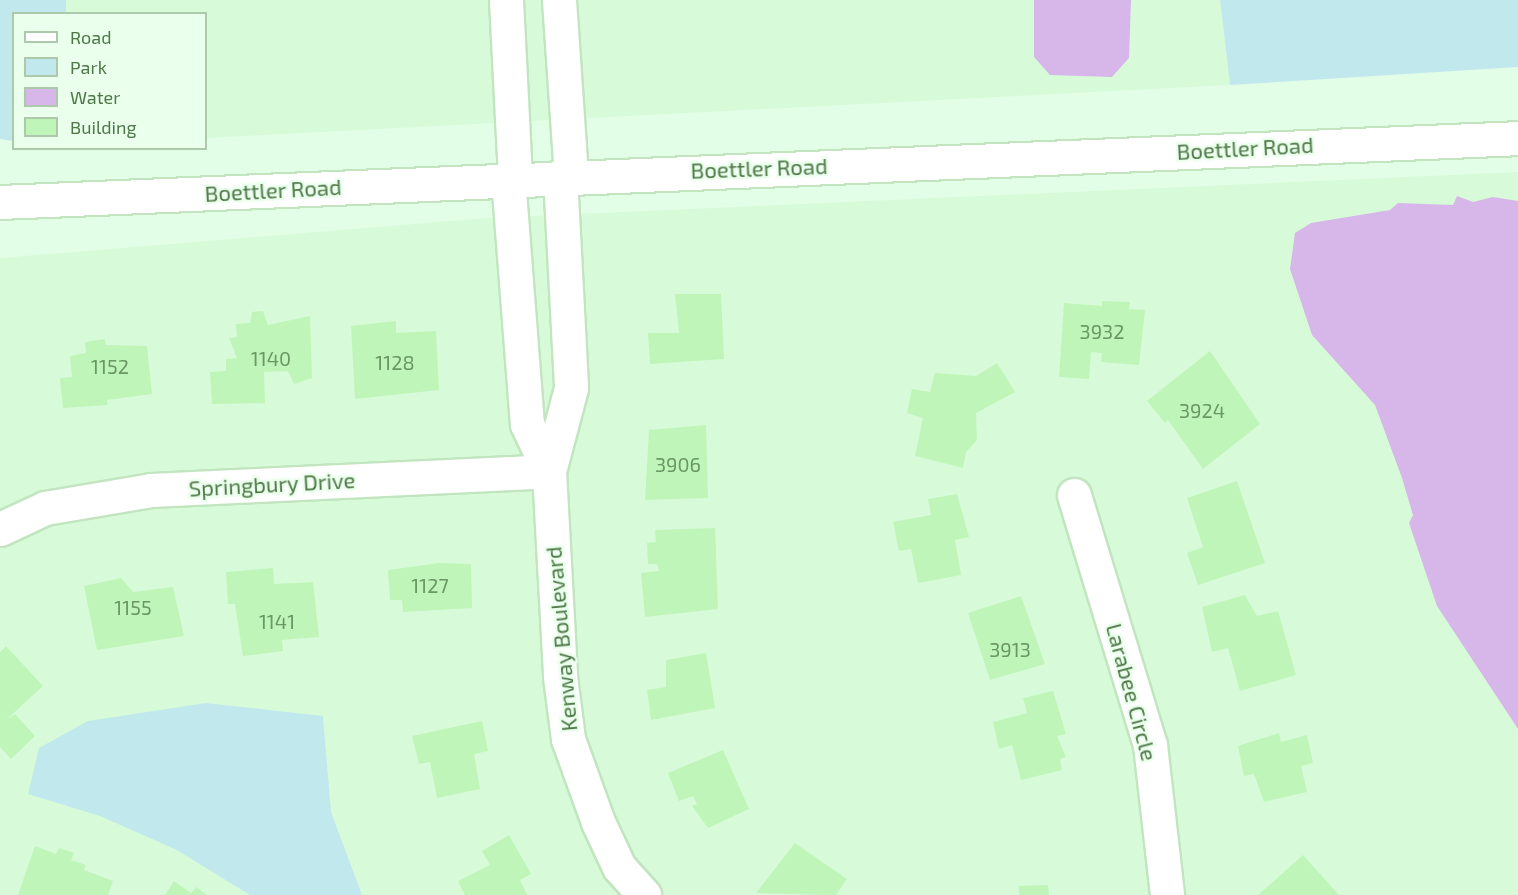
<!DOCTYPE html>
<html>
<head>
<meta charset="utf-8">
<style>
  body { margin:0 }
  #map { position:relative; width:1518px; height:895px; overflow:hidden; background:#e3fee6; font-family:"Exo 2",sans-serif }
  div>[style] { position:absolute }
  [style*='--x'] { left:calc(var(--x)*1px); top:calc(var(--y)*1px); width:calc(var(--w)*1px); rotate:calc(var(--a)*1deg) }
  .residential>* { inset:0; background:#d7fbd9 }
  .green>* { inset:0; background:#c1e8ed }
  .water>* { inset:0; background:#d7b6e9 }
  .building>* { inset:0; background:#bff5b9 }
  .roads { filter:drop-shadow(2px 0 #c2e5c0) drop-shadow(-2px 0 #c2e5c0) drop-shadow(0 2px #c2e5c0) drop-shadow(0 -2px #c2e5c0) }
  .minor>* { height:33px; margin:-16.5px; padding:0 16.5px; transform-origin:16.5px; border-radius:16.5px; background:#fff }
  span { translate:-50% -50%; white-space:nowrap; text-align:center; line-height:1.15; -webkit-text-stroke:5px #ebffed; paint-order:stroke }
  .number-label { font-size:20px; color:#6a9764 }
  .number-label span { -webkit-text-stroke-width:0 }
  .street-label { font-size:22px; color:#4e7847 }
  .legend { position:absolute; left:12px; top:12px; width:195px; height:138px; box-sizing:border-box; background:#ebffed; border:2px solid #acc9ab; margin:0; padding:8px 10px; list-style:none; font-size:18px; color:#4e7847 }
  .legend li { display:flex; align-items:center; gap:12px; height:30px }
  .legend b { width:30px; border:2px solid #acc9ab }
</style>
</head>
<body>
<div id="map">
  <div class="residential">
    <i style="clip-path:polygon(35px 0,1220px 0,1230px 85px,206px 138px,206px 14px,36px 13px)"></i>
    <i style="clip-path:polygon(1518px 172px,1518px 895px,0 895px,0 258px,487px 218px)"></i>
  </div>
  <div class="green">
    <i style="clip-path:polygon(0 0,66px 0,66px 13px,14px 14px,13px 141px,0 139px)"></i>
    <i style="clip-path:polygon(1220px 0,1518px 0,1518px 67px,1230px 85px)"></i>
    <i style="clip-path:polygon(206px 703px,323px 716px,331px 812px,362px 895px,250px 895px,177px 850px,100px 816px,28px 794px,39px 748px,88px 721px)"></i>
  </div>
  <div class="water">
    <i style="clip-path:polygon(1034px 0,1131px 0,1129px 58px,1112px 77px,1050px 75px,1034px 57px)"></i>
    <i style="clip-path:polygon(1457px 196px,1473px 202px,1493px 197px,1518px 201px,1518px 729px,1437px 606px,1409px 523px,1413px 515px,1402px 478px,1375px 405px,1312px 335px,1290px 269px,1295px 233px,1311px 223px,1390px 210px,1398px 203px,1453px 205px)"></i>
  </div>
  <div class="building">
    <i style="clip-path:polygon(675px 294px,721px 294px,724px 359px,650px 364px,648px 333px,679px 333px)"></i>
    <i style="clip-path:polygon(1102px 301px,1130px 302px,1129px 309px,1145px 310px,1139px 365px,1101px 362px,1102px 353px,1091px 352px,1089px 379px,1059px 377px,1064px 303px,1102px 306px)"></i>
    <i style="clip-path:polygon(263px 311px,268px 325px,310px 316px,312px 378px,294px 384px,288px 371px,264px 372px,265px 403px,212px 404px,210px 372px,226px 371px,226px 359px,237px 358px,229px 338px,237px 337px,236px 324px,250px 323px,252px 312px)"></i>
    <i style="clip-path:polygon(396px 321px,396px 333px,436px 331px,439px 390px,355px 399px,351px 326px)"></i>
    <i style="clip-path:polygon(105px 339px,106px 345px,147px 346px,152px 394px,107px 400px,108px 405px,63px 408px,60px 378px,72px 377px,70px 356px,86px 353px,85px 342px)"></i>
    <i style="clip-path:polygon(1210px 351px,1260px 424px,1203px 469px,1168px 420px,1165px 423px,1147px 401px)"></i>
    <i style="clip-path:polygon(997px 363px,1015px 392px,976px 413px,977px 440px,966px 452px,963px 468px,915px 456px,923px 418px,907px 413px,912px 389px,930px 392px,935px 373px,976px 376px)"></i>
    <i style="clip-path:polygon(706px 425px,708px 498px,645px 500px,649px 430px)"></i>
    <i style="clip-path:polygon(1237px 481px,1265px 563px,1198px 585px,1187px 553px,1203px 547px,1187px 498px)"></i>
    <i style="clip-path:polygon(957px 494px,969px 537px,955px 540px,961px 575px,918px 583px,911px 549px,899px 551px,893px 522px,931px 515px,928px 499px)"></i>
    <i style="clip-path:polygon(715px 528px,718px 609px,645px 617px,641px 573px,659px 571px,657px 564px,648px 564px,647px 543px,656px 542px,655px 530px)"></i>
    <i style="clip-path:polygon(440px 563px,471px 564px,472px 608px,403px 612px,402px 600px,390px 600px,388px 570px)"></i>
    <i style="clip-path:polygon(273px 568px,274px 584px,313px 582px,319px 637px,282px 640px,283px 651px,243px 656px,235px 604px,228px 604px,226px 572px)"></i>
    <i style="clip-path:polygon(121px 578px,133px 592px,173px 587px,184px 636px,97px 650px,84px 586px)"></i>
    <i style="clip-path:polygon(1245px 595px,1257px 616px,1278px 611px,1296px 675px,1240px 691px,1228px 648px,1212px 652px,1202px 607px)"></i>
    <i style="clip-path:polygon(1021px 596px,1045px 664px,990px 680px,968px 613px)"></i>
    <i style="clip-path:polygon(6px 646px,43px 686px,6px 720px,15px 714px,35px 736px,11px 759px,0 747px,0 652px)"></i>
    <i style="clip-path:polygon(706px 653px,715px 708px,651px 720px,647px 690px,666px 687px,666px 660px)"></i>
    <i style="clip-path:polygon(1053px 691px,1066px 734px,1057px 736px,1066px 757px,1060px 759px,1062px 770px,1021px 780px,1012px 745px,999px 749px,993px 722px,1027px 713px,1023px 698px)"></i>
    <i style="clip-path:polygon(482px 721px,488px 751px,474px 754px,480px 789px,437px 798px,430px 762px,419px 764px,412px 736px)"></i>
    <i style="clip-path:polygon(1279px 733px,1281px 742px,1307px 735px,1313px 763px,1301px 766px,1307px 792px,1264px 802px,1254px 774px,1244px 776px,1238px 746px)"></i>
    <i style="clip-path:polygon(723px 750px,749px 809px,708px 828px,692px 806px,697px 804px,693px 796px,679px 801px,668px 773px)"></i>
    <i style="clip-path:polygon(509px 835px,531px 874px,520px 880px,527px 895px,465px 895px,458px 881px,490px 865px,482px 851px)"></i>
    <i style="clip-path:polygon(795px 843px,847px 879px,836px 895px,756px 893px)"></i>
    <i style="clip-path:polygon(35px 846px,56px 854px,59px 848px,74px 853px,71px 860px,86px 865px,84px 870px,113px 881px,108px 895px,18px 895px)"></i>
    <i style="clip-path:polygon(1303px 855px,1339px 895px,1258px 895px,1274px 881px)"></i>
    <i style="clip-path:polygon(174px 881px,191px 893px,196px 887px,207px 895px,165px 895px)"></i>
    <i style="clip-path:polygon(1048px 885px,1049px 895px,1019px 895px,1019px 886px)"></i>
  </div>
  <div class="roads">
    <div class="minor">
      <i style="--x:506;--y:0;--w:178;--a:87.1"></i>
      <i style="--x:559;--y:0;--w:176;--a:86.1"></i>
      <i style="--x:560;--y:176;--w:212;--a:87"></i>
      <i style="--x:571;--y:388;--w:86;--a:104.8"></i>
      <i style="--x:549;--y:471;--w:206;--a:86.9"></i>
      <i style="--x:560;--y:677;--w:63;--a:82.6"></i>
      <i style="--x:568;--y:739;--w:88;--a:70.1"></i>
      <i style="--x:598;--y:822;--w:50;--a:65"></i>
      <i style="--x:619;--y:867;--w:38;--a:48"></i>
      <i style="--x:508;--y:178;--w:247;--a:85.6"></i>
      <i style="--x:527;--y:424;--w:52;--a:64.9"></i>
      <i style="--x:0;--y:202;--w:1519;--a:-2.41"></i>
      <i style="--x:1074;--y:495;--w:261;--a:73.1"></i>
      <i style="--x:1150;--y:745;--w:151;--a:83.5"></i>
      <i style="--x:0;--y:529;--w:50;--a:-25"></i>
      <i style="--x:45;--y:508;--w:108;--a:-9.6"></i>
      <i style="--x:151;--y:490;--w:398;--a:-2.7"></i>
    </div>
  </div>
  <div class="number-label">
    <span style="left:1102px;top:331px">3932</span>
    <span style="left:271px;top:358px">1140</span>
    <span style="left:395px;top:362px">1128</span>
    <span style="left:110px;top:366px">1152</span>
    <span style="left:1202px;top:410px">3924</span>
    <span style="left:678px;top:464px">3906</span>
    <span style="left:430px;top:585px">1127</span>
    <span style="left:133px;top:607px">1155</span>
    <span style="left:277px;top:621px">1141</span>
    <span style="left:1010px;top:649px">3913</span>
  </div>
  <div class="street-label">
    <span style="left:1245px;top:148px;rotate:-3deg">Boettler Road</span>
    <span style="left:759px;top:168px;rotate:-2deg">Boettler Road</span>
    <span style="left:273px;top:190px;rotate:-3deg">Boettler Road</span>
    <span style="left:272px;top:484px;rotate:-3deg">Springbury Drive</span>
    <span style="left:561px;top:639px;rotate:-95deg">Kenway Boulevard</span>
    <span style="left:1132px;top:692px;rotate:75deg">Larabee Circle</span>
  </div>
  <ul class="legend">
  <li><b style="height:8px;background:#fff"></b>Road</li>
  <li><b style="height:16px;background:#c1e8ed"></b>Park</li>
  <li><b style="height:16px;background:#d7b6e9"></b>Water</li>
  <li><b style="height:16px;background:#bff5b9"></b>Building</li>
  </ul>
</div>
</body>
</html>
